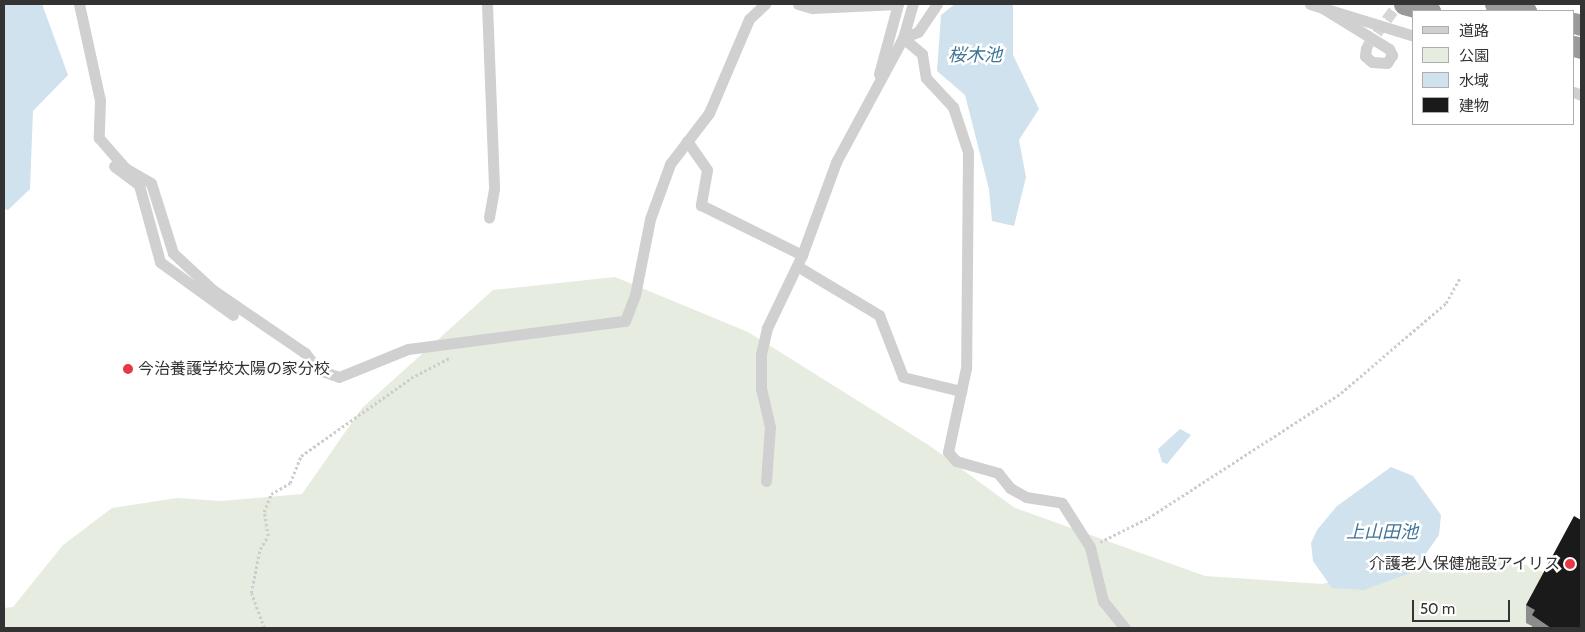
<!DOCTYPE html>
<html>
<head>
<meta charset="utf-8">
<style>
  body { margin:0 }
  #map { position:relative; width:1585px; height:632px; overflow:hidden; background:#fff; font-family:Cabin,"Noto Sans JP",sans-serif }
  div>[style] { position:absolute }
  [style*='--x'] { left:calc(var(--x)*1px); top:calc(var(--y)*1px); width:calc(var(--w)*1px); rotate:calc(var(--a)*1deg) }
  .green>* { inset:0; background:#e6ecdf }
  .water>* { inset:0; background:#cfe2ee }
  .minor-tunnel>* { height:11px; margin-top:-5.5px; transform-origin:0; background:repeating-linear-gradient(90deg,#d6d6d6 0 11px,transparent 0 16.5px) }
  .path>* { height:2.5px; margin-top:-1.25px; transform-origin:0; background:repeating-linear-gradient(90deg,#cdcdcd 0 2.5px,transparent 0 5px) }
  .minor>* { height:11px; margin:-5.5px; padding:0 5.5px; transform-origin:5.5px; border-radius:5.5px; background:#d0d0d0 }
  .motorway>* { height:21px; margin:-10.5px; padding:0 10.5px; transform-origin:10.5px; border-radius:10.5px; background:#9a9a9a }
  .wall>* { inset:0; background:#8c8c8c }
  .building>* { inset:0; background:#1a1a1a }
  .dots>* { width:14px; height:14px; translate:-50% -50%; box-sizing:border-box; border:2px solid #fff; border-radius:50% }
  span { translate:-50% -50%; white-space:nowrap; text-align:center; line-height:1.15; -webkit-text-stroke:5px #fff; paint-order:stroke }
  .poi-label { font-size:16px; color:#333 }
  .left { translate:0 -50%; text-align:left }
  .right { translate:-100% -50%; text-align:right }
  .water-label { font-size:18px; color:#3f7597; font-style:italic }
  .frame { position:absolute; inset:0; border:5px solid #333; pointer-events:none }
  .legend { position:absolute; left:1412px; top:10px; width:162px; height:115px; box-sizing:border-box; background:#fff; border:1px solid #adadad; margin:0; padding:6px 9px; list-style:none; font-size:15px; color:#333 }
  .legend li { display:flex; align-items:center; gap:10px; height:25px }
  .legend b { width:25px; border:1px solid #adadad }
  .scale { position:absolute; left:1412px; top:600px; width:98px; height:22px; box-sizing:border-box; border:2px solid #333; border-top:0; padding-left:6px; font-size:15px; line-height:18px; white-space:nowrap; color:#333; -webkit-text-stroke:4px #fff; paint-order:stroke }
</style>
</head>
<body>
<div id="map">
  <div class="green">
    <i style="clip-path:polygon(615px 277px,748px 332px,930px 446px,1015px 508px,1205px 576px,1322px 584px,1385px 567px,1499px 554px,1581px 588px,1581px 628px,4px 628px,4px 608px,13px 607px,63px 545px,112px 508px,177px 498px,221px 501px,302px 494px,362px 408px,493px 290px)"></i>
  </div>
  <div class="water">
    <i style="clip-path:polygon(4px 4px,42px 4px,68px 75px,33px 111px,30px 189px,8px 210px,4px 209px)"></i>
    <i style="clip-path:polygon(955px 4px,1013px 4px,1013px 55px,1039px 109px,1019px 140px,1026px 177px,1014px 226px,992px 221px,989px 189px,965px 95px,937px 71px,941px 15px)"></i>
    <i style="clip-path:polygon(1180px 429px,1191px 435px,1167px 464px,1162px 462px,1158px 449px)"></i>
    <i style="clip-path:polygon(1391px 467px,1413px 476px,1441px 515px,1439px 535px,1413px 572px,1364px 590px,1332px 588px,1313px 561px,1311px 543px,1317px 530px,1337px 506px)"></i>
  </div>
  <div class="minor-tunnel">
    <i style="--x:1367;--y:46;--w:52;--a:-53.6"></i>
  </div>
  <div class="path">
    <i style="--x:1100;--y:542;--w:54;--a:-26.6"></i>
    <i style="--x:1148;--y:518;--w:230;--a:-32.9"></i>
    <i style="--x:1341;--y:393;--w:138;--a:-40.6"></i>
    <i style="--x:1446;--y:303;--w:29;--a:-61"></i>
    <i style="--x:264;--y:628;--w:37;--a:-110"></i>
    <i style="--x:251;--y:593;--w:45;--a:-78.4"></i>
    <i style="--x:260;--y:549;--w:15;--a:-58"></i>
    <i style="--x:268;--y:536;--w:24;--a:-99"></i>
    <i style="--x:264;--y:512;--w:19;--a:-69"></i>
    <i style="--x:271;--y:494;--w:22;--a:-30"></i>
    <i style="--x:290;--y:483;--w:29;--a:-68"></i>
    <i style="--x:301;--y:456;--w:135;--a:-35.3"></i>
    <i style="--x:411;--y:378;--w:45;--a:-27.7"></i>
  </div>
  <div class="minor">
    <i style="--x:79;--y:4;--w:98;--a:77.7"></i>
    <i style="--x:100;--y:100;--w:38;--a:92"></i>
    <i style="--x:99;--y:138;--w:40;--a:49"></i>
    <i style="--x:125;--y:168;--w:30;--a:30"></i>
    <i style="--x:151;--y:183;--w:73;--a:72.6"></i>
    <i style="--x:173;--y:253;--w:54;--a:42.8"></i>
    <i style="--x:213;--y:290;--w:112;--a:34.4"></i>
    <i style="--x:305;--y:353;--w:22;--a:51"></i>
    <i style="--x:319;--y:370;--w:21;--a:19"></i>
    <i style="--x:339;--y:377;--w:74;--a:-22.1"></i>
    <i style="--x:408;--y:349;--w:219;--a:-7.4"></i>
    <i style="--x:625;--y:321;--w:28;--a:-69"></i>
    <i style="--x:635;--y:295;--w:77;--a:-78.8"></i>
    <i style="--x:650;--y:219;--w:59;--a:-70"></i>
    <i style="--x:670;--y:164;--w:64;--a:-52.6"></i>
    <i style="--x:709;--y:113;--w:102;--a:-66.9"></i>
    <i style="--x:749;--y:19;--w:22;--a:-43"></i>
    <i style="--x:487;--y:4;--w:185;--a:87.8"></i>
    <i style="--x:494;--y:189;--w:29;--a:100"></i>
    <i style="--x:798;--y:4;--w:15;--a:16"></i>
    <i style="--x:812;--y:8;--w:86;--a:-2.7"></i>
    <i style="--x:1310;--y:4;--w:109;--a:17.1"></i>
    <i style="--x:1321;--y:7;--w:80;--a:31.7"></i>
    <i style="--x:1389;--y:49;--w:7;--a:63"></i>
    <i style="--x:1392;--y:55;--w:9;--a:122"></i>
    <i style="--x:1387;--y:63;--w:15;--a:-176"></i>
    <i style="--x:1372;--y:62;--w:9;--a:-139"></i>
    <i style="--x:1365;--y:56;--w:8;--a:-83"></i>
    <i style="--x:903;--y:38;--w:25;--a:40"></i>
    <i style="--x:922;--y:54;--w:24;--a:81"></i>
    <i style="--x:926;--y:78;--w:40;--a:47"></i>
    <i style="--x:953;--y:107;--w:47;--a:71.6"></i>
    <i style="--x:968;--y:152;--w:216;--a:90.5"></i>
    <i style="--x:966;--y:368;--w:86;--a:102.1"></i>
    <i style="--x:948;--y:452;--w:12;--a:48"></i>
    <i style="--x:956;--y:461;--w:44;--a:15.9"></i>
    <i style="--x:998;--y:473;--w:19;--a:51"></i>
    <i style="--x:1010;--y:488;--w:18;--a:29"></i>
    <i style="--x:1026;--y:497;--w:36;--a:9"></i>
    <i style="--x:1062;--y:503;--w:52;--a:57.5"></i>
    <i style="--x:1090;--y:547;--w:56;--a:76.5"></i>
    <i style="--x:1103;--y:601;--w:35;--a:51"></i>
    <i style="--x:903;--y:38;--w:16;--a:-22"></i>
    <i style="--x:918;--y:32;--w:34;--a:-56"></i>
    <i style="--x:879;--y:74;--w:73;--a:-74.8"></i>
    <i style="--x:1574;--y:92;--w:8;--a:23"></i>
    <i style="--x:687;--y:141;--w:35;--a:55"></i>
    <i style="--x:707;--y:170;--w:36;--a:100"></i>
    <i style="--x:701;--y:205;--w:113;--a:26.3"></i>
    <i style="--x:114;--y:166;--w:31;--a:37"></i>
    <i style="--x:139;--y:185;--w:80;--a:74.7"></i>
    <i style="--x:160;--y:262;--w:90;--a:36"></i>
    <i style="--x:797;--y:266;--w:96;--a:30.9"></i>
    <i style="--x:879;--y:315;--w:66;--a:68.8"></i>
    <i style="--x:903;--y:377;--w:60;--a:13.6"></i>
    <i style="--x:766;--y:481;--w:54;--a:-85.8"></i>
    <i style="--x:770;--y:427;--w:39;--a:-103"></i>
    <i style="--x:761;--y:389;--w:35;--a:-90"></i>
    <i style="--x:761;--y:354;--w:27;--a:-77"></i>
    <i style="--x:767;--y:328;--w:81;--a:-64.4"></i>
    <i style="--x:802;--y:255;--w:99;--a:-69.9"></i>
    <i style="--x:836;--y:162;--w:141;--a:-61.6"></i>
    <i style="--x:903;--y:38;--w:35;--a:-74"></i>
  </div>
  <div class="motorway">
    <i style="--x:1404;--y:4;--w:27;--a:15"></i>
    <i style="--x:1495;--y:4;--w:32;--a:13"></i>
    <i style="--x:1574;--y:23;--w:7;--a:16"></i>
    <i style="--x:1574;--y:46;--w:7;--a:16"></i>
  </div>
  <div class="wall">
    <i style="clip-path:polygon(1526px 605px,1581px 628px,1532px 628px,1532px 626px,1526px 623px)"></i>
  </div>
  <div class="building">
    <i style="clip-path:polygon(1574px 516px,1581px 520px,1581px 628px,1551px 628px,1532px 615px,1535px 610px,1526px 605px)"></i>
  </div>
  <div class="dots">
    <i style="left:128px;top:369px;background:#e63946"></i>
    <i style="left:1570px;top:564px;background:#e63946"></i>
  </div>
  <div class="poi-label">
    <span class="left" style="left:138px;top:369px">今治養護学校太陽の家分校</span>
    <span class="right" style="left:1560px;top:564px">介護老人保健施設アイリス</span>
  </div>
  <div class="water-label">
    <span style="left:975px;top:55px">桜木池</span>
    <span style="left:1382px;top:532px">上山田池</span>
  </div>
  <div class="frame"></div>
  <ul class="legend">
  <li><b style="height:6px;background:#d0d0d0"></b>道路</li>
  <li><b style="height:14px;background:#e6ecdf"></b>公園</li>
  <li><b style="height:14px;background:#cfe2ee"></b>水域</li>
  <li><b style="height:14px;background:#1a1a1a"></b>建物</li>
  </ul>
  <div class="scale">50 m</div>
</div>
</body>
</html>
